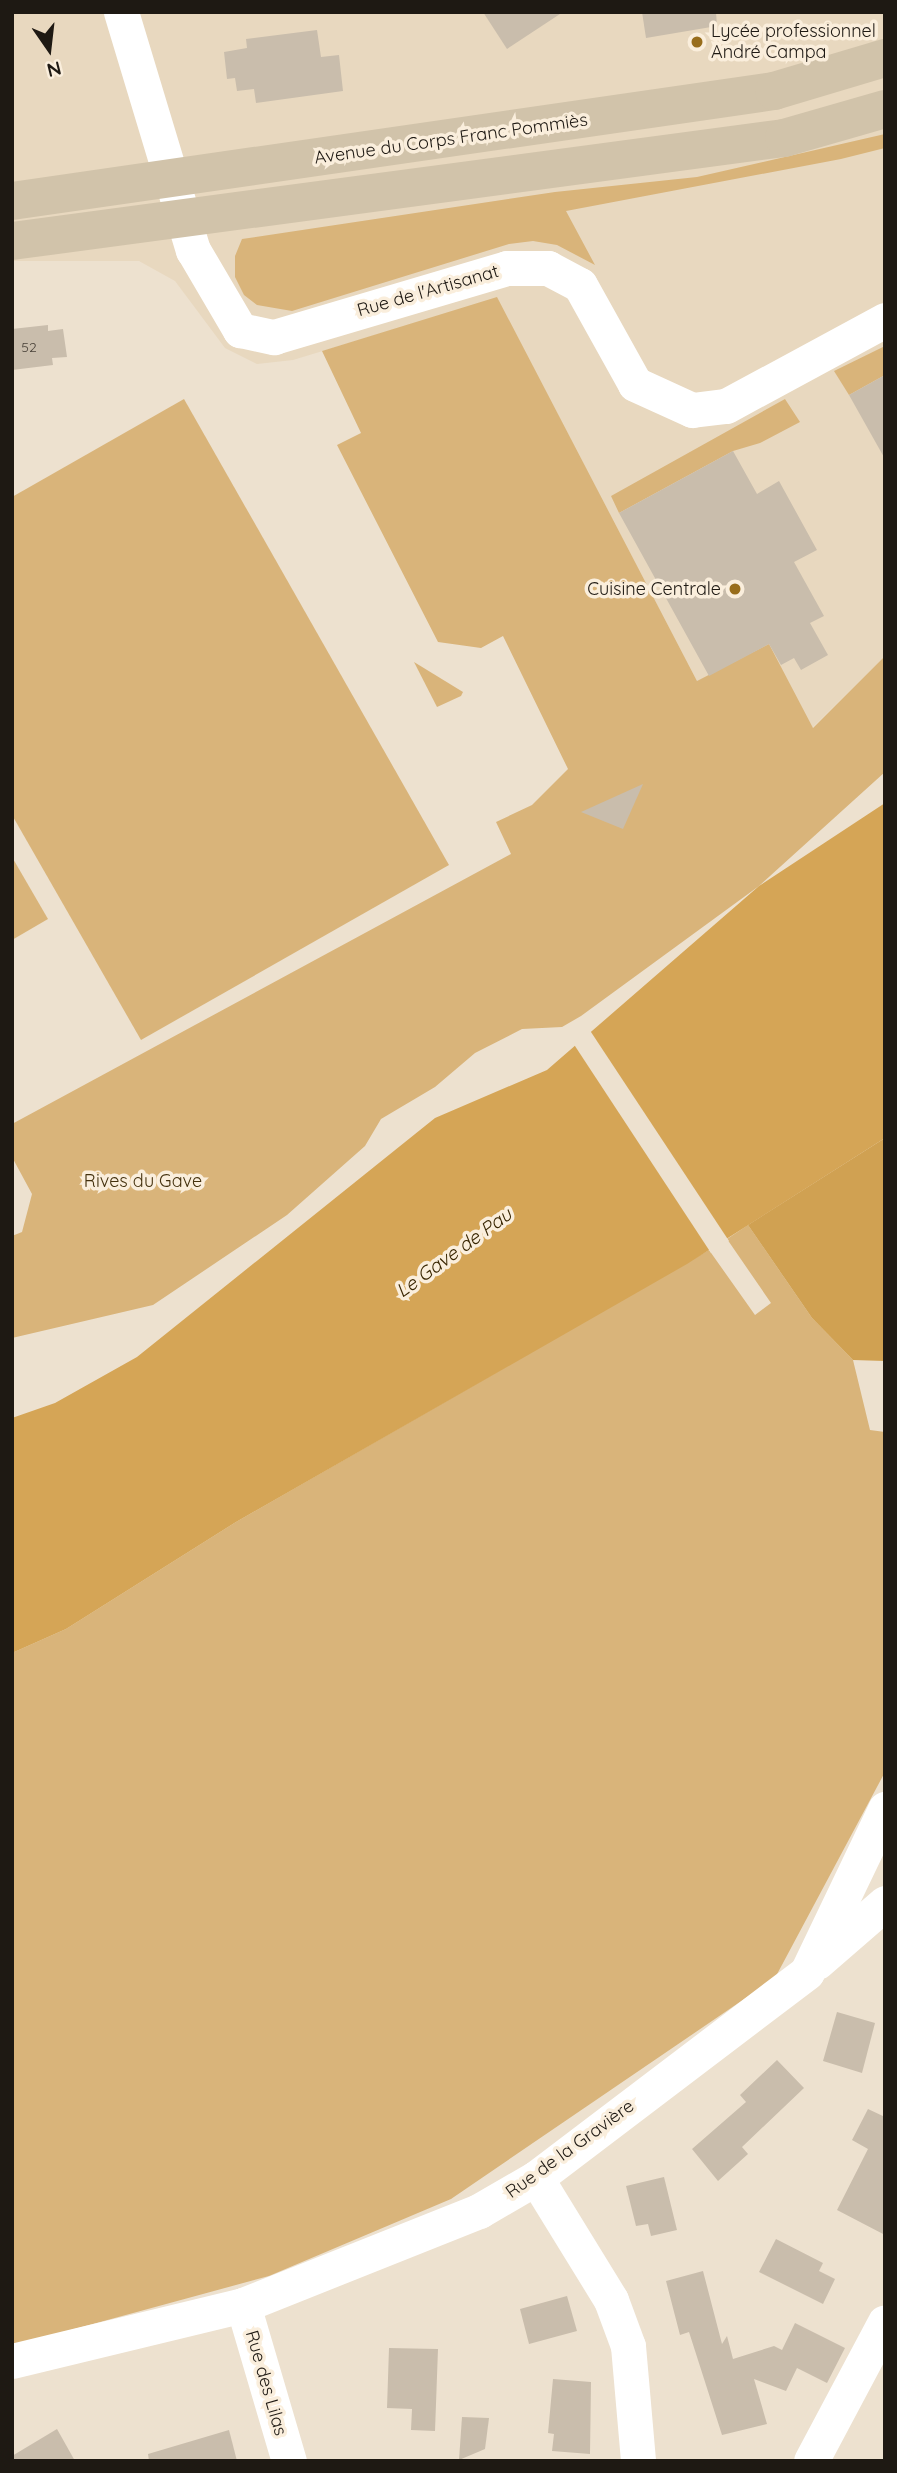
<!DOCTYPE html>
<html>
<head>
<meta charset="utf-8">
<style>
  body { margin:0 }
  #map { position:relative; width:897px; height:2473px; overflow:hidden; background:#ede1cf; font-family:Quicksand,sans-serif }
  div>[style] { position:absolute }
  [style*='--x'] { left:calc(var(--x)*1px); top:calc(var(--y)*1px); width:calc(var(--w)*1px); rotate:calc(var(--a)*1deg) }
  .built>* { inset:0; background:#e8d8bf }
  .green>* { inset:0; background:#d9b47a }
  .forest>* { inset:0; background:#d0a152 }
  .water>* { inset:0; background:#d5a556 }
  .pier>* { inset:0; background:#ede1cf }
  .building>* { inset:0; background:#c9bdac }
  .street>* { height:35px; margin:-17.5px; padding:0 17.5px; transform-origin:17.5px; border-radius:17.5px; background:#fff }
  .secondary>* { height:38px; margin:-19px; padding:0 19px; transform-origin:19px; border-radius:19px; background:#d1c3aa }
  .dots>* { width:19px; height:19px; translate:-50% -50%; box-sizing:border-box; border:4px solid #faeedc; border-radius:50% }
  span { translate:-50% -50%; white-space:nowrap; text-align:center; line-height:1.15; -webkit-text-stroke:7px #faeedc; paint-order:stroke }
  .number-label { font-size:14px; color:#494239 }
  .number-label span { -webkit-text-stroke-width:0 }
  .poi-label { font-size:18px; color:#1e1913 }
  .left { translate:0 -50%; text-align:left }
  .right { translate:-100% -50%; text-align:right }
  .street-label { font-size:18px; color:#1e1913 }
  .park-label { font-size:18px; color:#44310e }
  .water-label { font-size:19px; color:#382501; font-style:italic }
  .frame { position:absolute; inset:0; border:14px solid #1e1913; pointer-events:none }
  .north { position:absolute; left:14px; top:14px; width:70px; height:70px; -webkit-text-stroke:5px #faeedc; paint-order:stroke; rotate:166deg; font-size:19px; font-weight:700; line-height:28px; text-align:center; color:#1e1913 }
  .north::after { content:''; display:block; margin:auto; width:24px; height:32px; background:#1e1913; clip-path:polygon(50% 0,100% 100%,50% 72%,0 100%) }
</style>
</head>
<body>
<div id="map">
  <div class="built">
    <i style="clip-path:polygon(12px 12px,885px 12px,885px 656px,812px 728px,709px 676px,697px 681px,497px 298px,293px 360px,257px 364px,225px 348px,175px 281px,139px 261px,12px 261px)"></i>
  </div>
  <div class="green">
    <i style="clip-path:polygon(885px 134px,885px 148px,841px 159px,566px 211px,595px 265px,557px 245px,533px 241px,509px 244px,292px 311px,257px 305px,244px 295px,235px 277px,235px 256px,242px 239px,555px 192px,697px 177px)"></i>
    <i style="clip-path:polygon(497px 297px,697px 681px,769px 644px,813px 728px,885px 656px,885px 772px,759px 886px,581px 1016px,562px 1027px,522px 1029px,475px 1053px,435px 1087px,381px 1119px,365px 1146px,287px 1215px,153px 1305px,12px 1338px,12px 1236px,22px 1232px,32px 1194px,12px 1157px,12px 1124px,511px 854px,496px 822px,532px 805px,568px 769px,503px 636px,481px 648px,438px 642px,337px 445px,361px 433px,322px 351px)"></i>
    <i style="clip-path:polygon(885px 346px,885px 375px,849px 395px,834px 371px)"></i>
    <i style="clip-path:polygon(184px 399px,449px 865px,141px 1040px,12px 815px,12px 497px)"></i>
    <i style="clip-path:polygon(785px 399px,800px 422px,760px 443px,733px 451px,619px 513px,611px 496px)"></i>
    <i style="clip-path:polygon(414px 662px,463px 692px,461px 696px,437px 707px)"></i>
    <i style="clip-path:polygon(12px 857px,48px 919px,12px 940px)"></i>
    <i style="clip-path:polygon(748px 1225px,812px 1318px,853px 1360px,870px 1430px,885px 1432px,885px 1772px,775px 1978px,451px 2199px,269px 2276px,12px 2346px,12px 1653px,66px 1629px,236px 1522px,709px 1250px,755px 1315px,771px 1303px,727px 1239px)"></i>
  </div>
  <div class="forest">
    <i style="clip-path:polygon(885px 1138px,885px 1361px,853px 1360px,812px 1318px,748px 1225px)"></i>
  </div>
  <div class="water">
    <i style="clip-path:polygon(885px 803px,885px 1138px,687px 1264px,236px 1522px,66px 1629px,12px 1653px,12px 1418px,55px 1403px,137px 1357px,435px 1118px,547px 1070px,759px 886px)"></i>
  </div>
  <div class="pier">
    <i style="clip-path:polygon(589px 1029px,729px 1241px,711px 1253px,573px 1043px)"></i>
  </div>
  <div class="building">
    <i style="clip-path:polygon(483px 12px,563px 12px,507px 49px)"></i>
    <i style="clip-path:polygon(642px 12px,716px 12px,717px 26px,646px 38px)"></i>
    <i style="clip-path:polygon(317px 30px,321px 57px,339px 55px,343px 91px,256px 103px,254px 89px,237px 91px,235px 78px,227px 79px,224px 52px,247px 48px,246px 39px)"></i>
    <i style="clip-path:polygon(48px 325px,48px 331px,63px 329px,67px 357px,52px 358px,53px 365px,12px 370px,12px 329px)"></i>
    <i style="clip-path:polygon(885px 375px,885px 459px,849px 395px)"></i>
    <i style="clip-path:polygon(733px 451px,757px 494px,779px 481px,817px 550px,794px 562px,824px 616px,810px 623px,828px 655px,801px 670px,794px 658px,781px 665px,769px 644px,709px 676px,619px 513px)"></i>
    <i style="clip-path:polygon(643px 784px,623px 829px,581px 812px)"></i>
    <i style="clip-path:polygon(837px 2012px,875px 2023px,862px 2073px,823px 2061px)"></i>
    <i style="clip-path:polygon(777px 2060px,804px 2088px,742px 2147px,748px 2154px,718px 2181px,692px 2149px,746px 2102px,740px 2095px)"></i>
    <i style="clip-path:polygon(868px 2109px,885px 2117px,885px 2235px,837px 2210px,868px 2149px,852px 2140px)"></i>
    <i style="clip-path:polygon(664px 2177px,677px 2230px,651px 2236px,648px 2224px,636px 2226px,626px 2186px)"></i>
    <i style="clip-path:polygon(776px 2239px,823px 2263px,819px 2271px,835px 2279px,823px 2304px,759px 2272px)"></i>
    <i style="clip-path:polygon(703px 2271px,722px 2344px,727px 2336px,733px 2359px,774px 2346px,782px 2350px,795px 2323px,845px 2348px,827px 2383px,797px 2368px,786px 2391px,754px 2379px,767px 2424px,722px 2435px,689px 2332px,680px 2335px,666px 2281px)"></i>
    <i style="clip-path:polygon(567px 2296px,577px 2331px,529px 2344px,520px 2309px)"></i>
    <i style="clip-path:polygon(389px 2348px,438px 2349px,435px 2431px,411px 2430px,412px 2409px,387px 2408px)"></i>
    <i style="clip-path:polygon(553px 2379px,591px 2382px,590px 2454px,552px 2451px,554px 2434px,548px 2433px)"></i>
    <i style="clip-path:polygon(462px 2417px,489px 2418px,485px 2449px,459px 2460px)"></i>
    <i style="clip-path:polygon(57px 2429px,75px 2461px,12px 2461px,12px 2456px)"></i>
    <i style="clip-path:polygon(229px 2430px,237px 2461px,149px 2461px,148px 2454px)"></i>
  </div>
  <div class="street">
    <i style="--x:121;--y:12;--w:249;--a:73.2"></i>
    <i style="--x:193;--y:250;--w:93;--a:59.6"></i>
    <i style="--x:240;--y:330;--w:35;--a:12"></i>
    <i style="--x:274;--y:337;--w:243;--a:-16.5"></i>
    <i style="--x:507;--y:268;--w:41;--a:0"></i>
    <i style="--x:548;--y:268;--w:36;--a:28"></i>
    <i style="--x:580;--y:285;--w:113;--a:60.9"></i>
    <i style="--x:635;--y:384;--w:63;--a:24.5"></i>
    <i style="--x:692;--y:410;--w:34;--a:-7"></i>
    <i style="--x:726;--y:406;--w:181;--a:-28.4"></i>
    <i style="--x:817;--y:1962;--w:90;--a:-40.9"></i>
    <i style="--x:536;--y:2178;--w:143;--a:58.4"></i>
    <i style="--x:611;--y:2300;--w:49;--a:69.7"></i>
    <i style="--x:628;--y:2346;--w:115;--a:85"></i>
    <i style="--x:243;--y:2305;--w:163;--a:73.6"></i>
    <i style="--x:12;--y:2361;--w:238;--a:-13.6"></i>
    <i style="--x:243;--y:2305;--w:254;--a:-21.7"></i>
    <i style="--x:479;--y:2211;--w:66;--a:-30.1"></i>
    <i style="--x:536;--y:2178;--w:340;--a:-37.2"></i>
    <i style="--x:807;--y:1972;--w:181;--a:-64.4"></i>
    <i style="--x:811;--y:2461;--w:157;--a:-62"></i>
  </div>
  <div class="secondary">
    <i style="--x:12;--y:201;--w:770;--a:-8.21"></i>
    <i style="--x:774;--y:91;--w:116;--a:-16.6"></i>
    <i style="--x:12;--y:241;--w:779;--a:-7.6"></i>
    <i style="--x:784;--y:138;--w:105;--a:-16"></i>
  </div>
  <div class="dots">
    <i style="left:697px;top:42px;background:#986d1b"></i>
    <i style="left:735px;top:589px;background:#986d1b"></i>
  </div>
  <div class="number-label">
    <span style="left:29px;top:347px">52</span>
  </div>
  <div class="poi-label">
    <span class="left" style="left:711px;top:42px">Lycée professionnel<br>André Campa</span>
    <span class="right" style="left:721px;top:589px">Cuisine Centrale</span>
  </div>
  <div class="street-label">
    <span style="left:451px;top:139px;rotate:-8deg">Avenue du Corps Franc Pommiès</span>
    <span style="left:428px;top:291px;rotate:-16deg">Rue de l'Artisanat</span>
    <span style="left:570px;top:2149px;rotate:-36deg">Rue de la Gravière</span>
    <span style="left:266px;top:2383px;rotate:74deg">Rue des Lilas</span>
  </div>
  <div class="park-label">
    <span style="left:143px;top:1181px">Rives du Gave</span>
  </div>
  <div class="water-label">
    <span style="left:454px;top:1253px;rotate:-36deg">Le Gave de Pau</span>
  </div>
  <div class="frame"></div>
  <div class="north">N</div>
</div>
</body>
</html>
